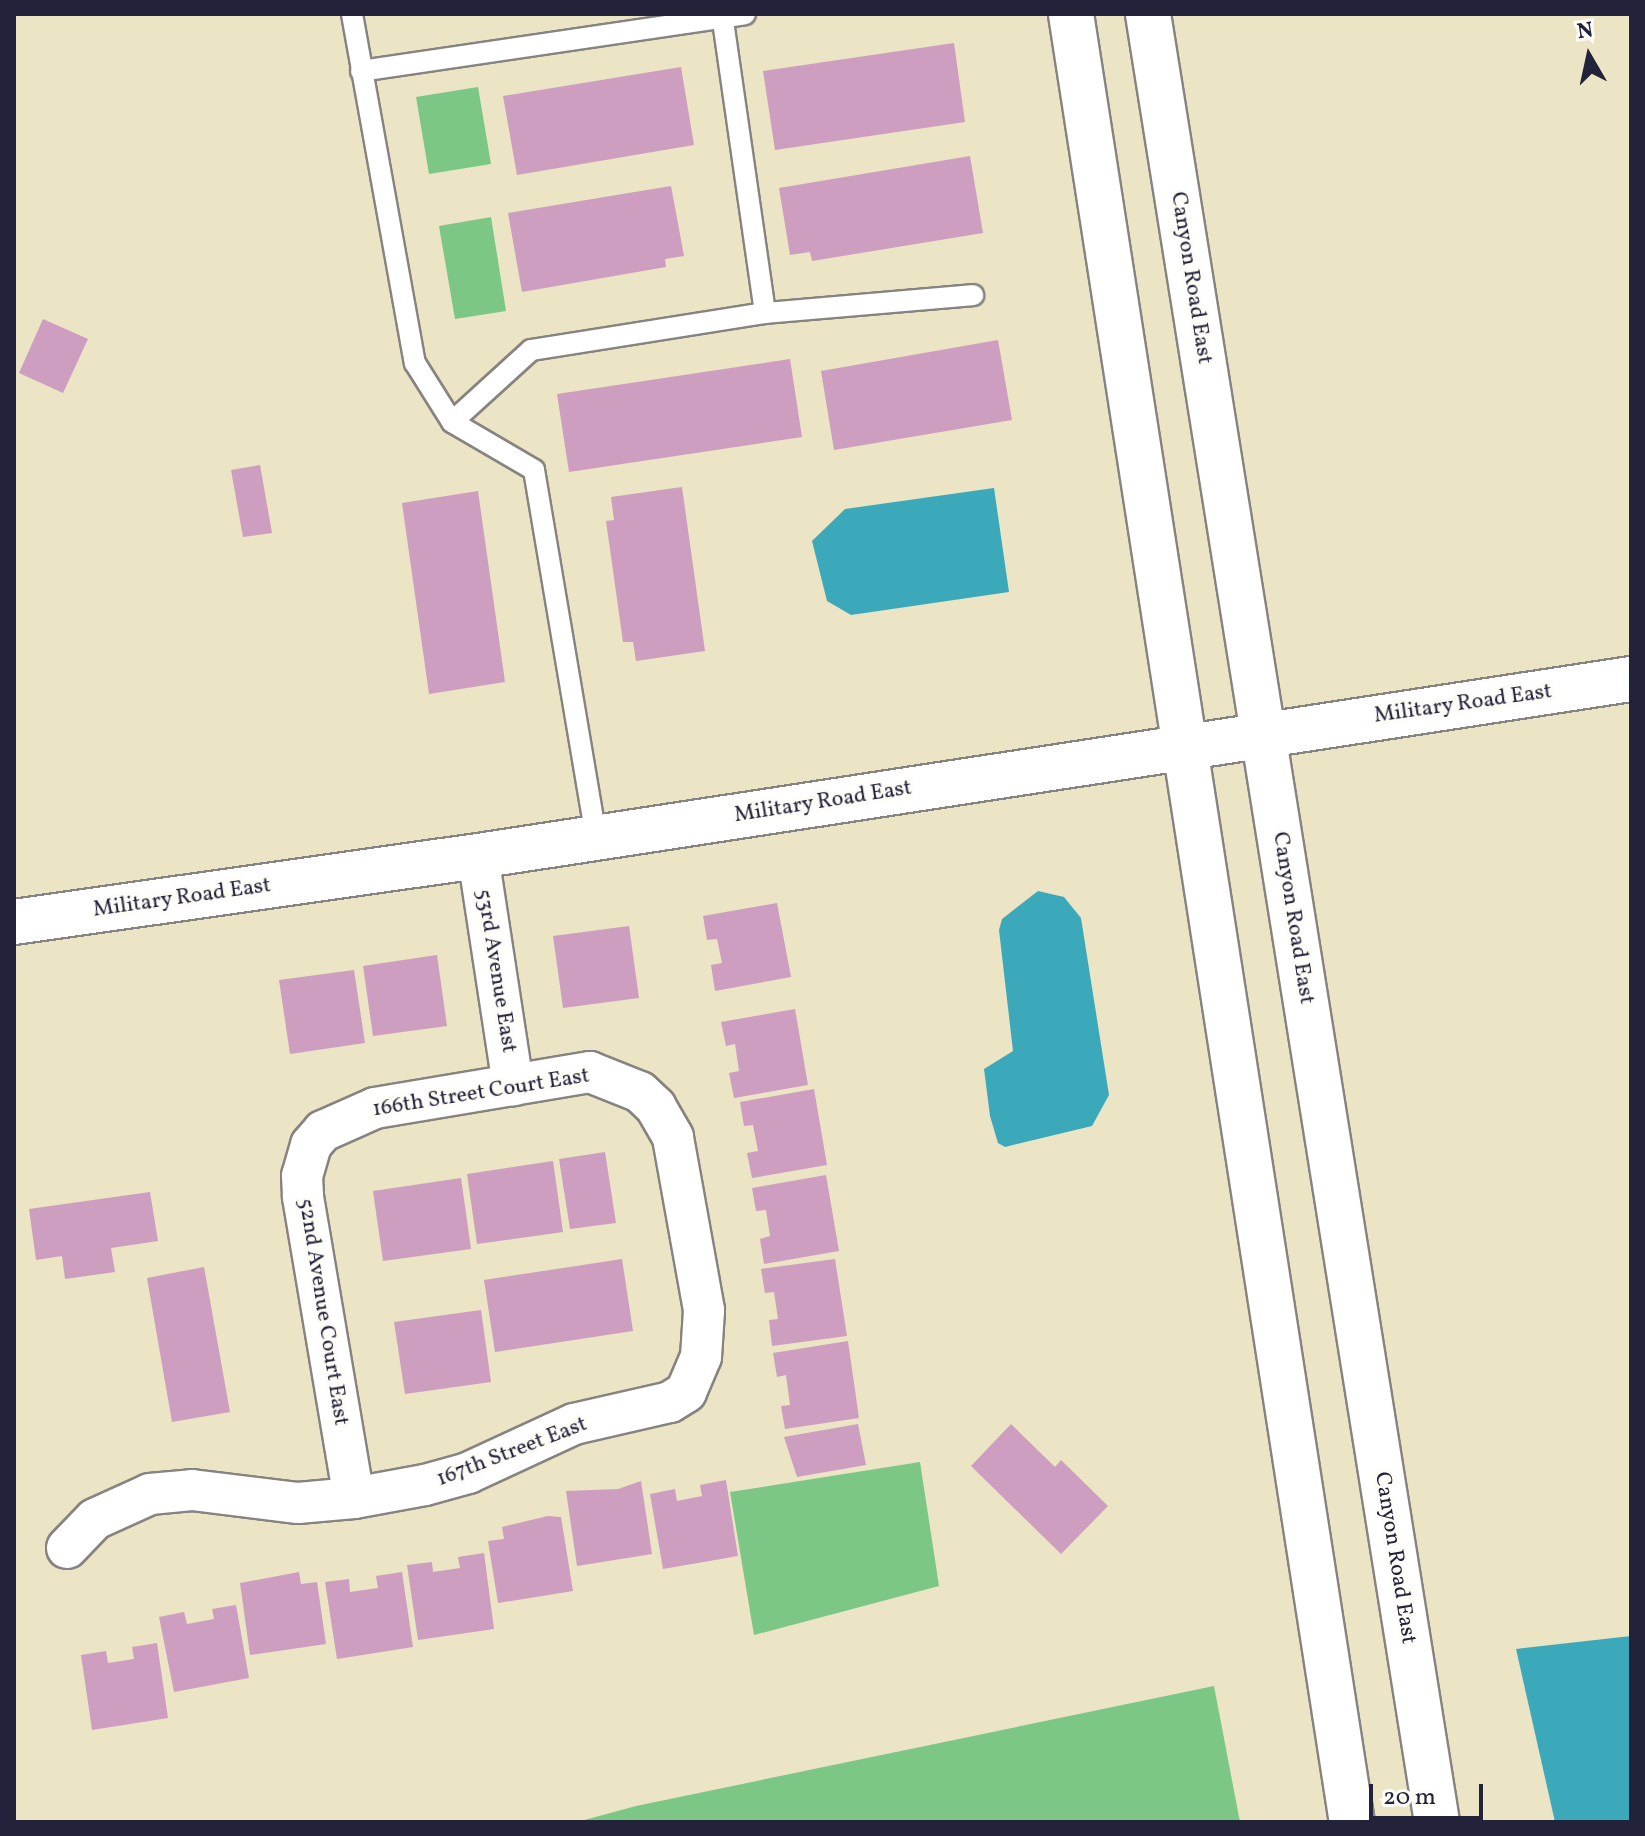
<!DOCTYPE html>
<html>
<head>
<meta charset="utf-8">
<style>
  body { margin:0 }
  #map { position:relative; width:1645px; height:1836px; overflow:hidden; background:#ebe4c5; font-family:Vollkorn,serif }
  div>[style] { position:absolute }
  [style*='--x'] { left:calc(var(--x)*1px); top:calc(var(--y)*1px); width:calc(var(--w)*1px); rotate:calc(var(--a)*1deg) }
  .green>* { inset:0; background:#7cc785 }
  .water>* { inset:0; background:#3ca9bb }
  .building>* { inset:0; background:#cd9ebf }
  .roads { filter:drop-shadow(2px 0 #868380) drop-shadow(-2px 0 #868380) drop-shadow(0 2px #868380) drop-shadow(0 -2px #868380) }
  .service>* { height:20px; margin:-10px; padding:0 10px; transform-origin:10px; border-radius:10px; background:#fff }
  .minor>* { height:40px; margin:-20px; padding:0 20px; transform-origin:20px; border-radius:20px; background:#fff }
  .tertiary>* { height:44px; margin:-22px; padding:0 22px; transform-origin:22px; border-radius:22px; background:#fff }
  .primary>* { height:44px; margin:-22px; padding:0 22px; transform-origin:22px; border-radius:22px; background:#fff }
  span { translate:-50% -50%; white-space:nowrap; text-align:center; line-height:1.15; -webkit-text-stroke:7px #fdfcf7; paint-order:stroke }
  .street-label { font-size:22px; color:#22223b }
  .frame { position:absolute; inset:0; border:16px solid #22223b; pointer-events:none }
  .north { position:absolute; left:1549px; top:16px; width:80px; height:80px; -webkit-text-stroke:6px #fdfcf7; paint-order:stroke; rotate:351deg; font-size:22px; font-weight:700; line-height:32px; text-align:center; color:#22223b }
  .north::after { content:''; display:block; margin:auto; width:28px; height:36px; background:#22223b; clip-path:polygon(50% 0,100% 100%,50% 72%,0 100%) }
  .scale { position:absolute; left:1369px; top:1784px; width:114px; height:36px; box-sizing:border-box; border:4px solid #22223b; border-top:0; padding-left:10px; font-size:24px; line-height:28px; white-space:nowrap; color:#22223b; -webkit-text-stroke:6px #fdfcf7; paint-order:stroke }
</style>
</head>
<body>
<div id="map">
  <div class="green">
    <i style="clip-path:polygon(478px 87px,491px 164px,429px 174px,416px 97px)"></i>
    <i style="clip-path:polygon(491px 217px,506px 311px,455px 319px,439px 226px)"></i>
    <i style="clip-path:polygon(920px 1462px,939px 1586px,754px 1635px,730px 1492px)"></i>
    <i style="clip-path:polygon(1214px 1686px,1240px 1822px,577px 1822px,636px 1806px)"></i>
  </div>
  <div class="water">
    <i style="clip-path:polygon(994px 488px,1009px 592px,851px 615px,827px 601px,812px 541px,845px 509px)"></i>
    <i style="clip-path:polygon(1038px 891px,1064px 897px,1081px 918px,1109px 1095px,1092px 1126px,1005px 1147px,998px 1143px,990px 1116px,984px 1069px,1013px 1051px,999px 930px,1002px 919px)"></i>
    <i style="clip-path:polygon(1631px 1636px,1631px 1822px,1555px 1822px,1516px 1649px)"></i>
  </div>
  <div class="building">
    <i style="clip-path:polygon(954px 43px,965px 122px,775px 150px,763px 71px)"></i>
    <i style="clip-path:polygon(681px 67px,694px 145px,517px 175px,503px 96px)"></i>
    <i style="clip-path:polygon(970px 156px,983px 233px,812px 261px,810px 252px,790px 255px,779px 188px)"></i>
    <i style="clip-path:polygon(671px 186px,684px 256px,665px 259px,666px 267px,522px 292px,508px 213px)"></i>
    <i style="clip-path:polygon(43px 319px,88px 339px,63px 393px,19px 373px)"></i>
    <i style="clip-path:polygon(998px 340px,1012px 420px,834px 450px,821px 371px)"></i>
    <i style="clip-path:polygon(790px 359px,802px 437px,569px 472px,557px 394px)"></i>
    <i style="clip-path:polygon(260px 465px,272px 533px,243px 537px,231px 470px)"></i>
    <i style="clip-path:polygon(682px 487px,705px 651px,636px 661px,633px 642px,623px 642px,606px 521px,614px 520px,611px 497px)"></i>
    <i style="clip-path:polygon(478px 491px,505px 682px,429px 694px,402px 503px)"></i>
    <i style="clip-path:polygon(777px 903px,791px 977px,715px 991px,711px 965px,722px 963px,717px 939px,707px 940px,703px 916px)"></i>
    <i style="clip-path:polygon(629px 926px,639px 998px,563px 1008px,553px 936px)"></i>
    <i style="clip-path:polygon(437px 955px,447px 1026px,373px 1036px,363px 966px)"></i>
    <i style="clip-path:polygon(354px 970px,365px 1043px,290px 1054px,279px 980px)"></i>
    <i style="clip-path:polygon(795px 1009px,808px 1085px,734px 1098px,729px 1073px,739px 1071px,735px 1044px,726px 1046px,721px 1022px)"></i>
    <i style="clip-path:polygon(814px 1089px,827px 1165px,752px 1178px,747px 1153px,758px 1151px,753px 1125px,744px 1126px,740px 1102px)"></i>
    <i style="clip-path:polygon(605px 1152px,616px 1223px,570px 1229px,559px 1159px)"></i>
    <i style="clip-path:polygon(553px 1161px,563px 1232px,477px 1244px,467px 1174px)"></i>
    <i style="clip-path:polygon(826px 1175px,839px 1251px,764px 1264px,760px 1239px,770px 1236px,766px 1210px,756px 1211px,752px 1188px)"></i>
    <i style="clip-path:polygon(461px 1178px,471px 1249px,383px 1261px,373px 1191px)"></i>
    <i style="clip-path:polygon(150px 1192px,158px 1241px,111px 1248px,115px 1272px,65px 1279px,62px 1256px,36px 1260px,29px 1209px)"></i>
    <i style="clip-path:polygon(622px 1259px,633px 1331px,495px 1352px,484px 1280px)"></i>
    <i style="clip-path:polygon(835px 1259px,847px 1336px,772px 1346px,769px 1320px,778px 1319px,774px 1292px,765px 1293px,761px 1269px)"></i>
    <i style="clip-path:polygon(204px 1267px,230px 1412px,172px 1422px,147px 1278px)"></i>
    <i style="clip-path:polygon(481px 1310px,491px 1382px,405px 1394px,394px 1322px)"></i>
    <i style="clip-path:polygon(848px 1341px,859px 1418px,785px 1429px,781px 1406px,790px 1405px,786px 1375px,777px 1377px,773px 1353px)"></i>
    <i style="clip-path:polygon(858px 1424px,866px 1465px,797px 1477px,784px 1437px)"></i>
    <i style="clip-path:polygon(1011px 1424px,1055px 1467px,1061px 1460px,1108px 1506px,1061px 1554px,971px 1466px)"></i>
    <i style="clip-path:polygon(726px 1480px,738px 1556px,663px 1569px,650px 1494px,675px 1489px,677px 1501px,702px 1496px,700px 1485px)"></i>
    <i style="clip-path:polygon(641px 1481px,652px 1554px,577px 1566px,566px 1491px,618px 1489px)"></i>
    <i style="clip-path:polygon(548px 1516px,561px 1517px,573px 1591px,498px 1603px,488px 1541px,504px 1539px,502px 1527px)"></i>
    <i style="clip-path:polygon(484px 1553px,494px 1629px,418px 1640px,407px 1565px,432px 1562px,433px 1572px,460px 1568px,458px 1557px)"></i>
    <i style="clip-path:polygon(299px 1572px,301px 1584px,317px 1582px,326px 1644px,250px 1655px,240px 1583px)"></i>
    <i style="clip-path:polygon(402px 1572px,413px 1647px,337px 1659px,325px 1582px,349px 1579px,350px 1592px,378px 1588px,376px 1576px)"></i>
    <i style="clip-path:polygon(236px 1605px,249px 1678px,174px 1692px,159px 1617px,184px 1612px,187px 1624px,214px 1619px,212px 1609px)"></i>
    <i style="clip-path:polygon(157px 1643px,168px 1718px,92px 1730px,81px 1655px,106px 1651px,108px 1663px,134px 1659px,132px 1647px)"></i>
  </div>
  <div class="roads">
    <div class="service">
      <i style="--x:352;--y:14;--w:355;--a:79.8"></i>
      <i style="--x:415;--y:363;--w:70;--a:57.9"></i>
      <i style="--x:452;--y:422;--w:95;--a:30.3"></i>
      <i style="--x:534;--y:470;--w:373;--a:80.4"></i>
      <i style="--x:722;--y:14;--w:302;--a:81.8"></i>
      <i style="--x:361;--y:71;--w:388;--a:-8.4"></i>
      <i style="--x:452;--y:422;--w:107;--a:-42.3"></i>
      <i style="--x:531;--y:350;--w:237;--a:-9"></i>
      <i style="--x:765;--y:313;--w:209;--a:-4.9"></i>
    </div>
    <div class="minor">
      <i style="--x:478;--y:856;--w:232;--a:81.3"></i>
      <i style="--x:67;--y:1548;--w:40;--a:-46"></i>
      <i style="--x:95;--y:1519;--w:60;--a:-24.4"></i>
      <i style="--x:150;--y:1494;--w:42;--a:-5.4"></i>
      <i style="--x:192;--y:1490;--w:107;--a:7"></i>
      <i style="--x:298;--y:1503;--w:56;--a:-5.1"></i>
      <i style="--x:354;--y:1498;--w:72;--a:-10.4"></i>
      <i style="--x:425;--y:1485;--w:45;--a:-15.6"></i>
      <i style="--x:468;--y:1473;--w:117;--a:-24.8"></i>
      <i style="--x:574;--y:1424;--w:98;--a:-12.9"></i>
      <i style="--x:670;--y:1402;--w:19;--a:-32"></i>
      <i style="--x:686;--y:1392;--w:38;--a:-67"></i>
      <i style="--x:701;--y:1357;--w:47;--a:-86.3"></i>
      <i style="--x:704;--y:1310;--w:176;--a:-100.2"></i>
      <i style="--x:673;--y:1137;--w:34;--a:-120"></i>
      <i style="--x:656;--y:1107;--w:22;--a:-137"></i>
      <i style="--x:640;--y:1092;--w:54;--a:-158.2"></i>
      <i style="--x:590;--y:1072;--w:218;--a:170.5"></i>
      <i style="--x:375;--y:1108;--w:57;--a:156.1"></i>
      <i style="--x:323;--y:1131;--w:18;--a:131"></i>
      <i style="--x:311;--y:1145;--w:32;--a:106"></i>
      <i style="--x:302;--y:1176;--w:21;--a:87"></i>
      <i style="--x:303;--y:1197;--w:305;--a:80.4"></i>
    </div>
    <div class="tertiary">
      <i style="--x:14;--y:922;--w:469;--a:-8.1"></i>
      <i style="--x:478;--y:856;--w:1167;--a:-8.73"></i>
    </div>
    <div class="primary">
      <i style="--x:1071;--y:14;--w:1830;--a:81.17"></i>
      <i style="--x:1148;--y:14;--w:1831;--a:80.92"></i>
    </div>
  </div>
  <div class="street-label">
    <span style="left:1191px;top:278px;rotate:81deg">Canyon Road East</span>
    <span style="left:1463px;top:704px;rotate:-8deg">Military Road East</span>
    <span style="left:823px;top:802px;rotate:-9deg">Military Road East</span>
    <span style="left:182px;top:898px;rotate:-8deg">Military Road East</span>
    <span style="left:1293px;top:918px;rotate:81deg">Canyon Road East</span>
    <span style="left:496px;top:971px;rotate:81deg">53rd Avenue East</span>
    <span style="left:481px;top:1093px;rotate:-9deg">166th Street Court East</span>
    <span style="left:323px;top:1312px;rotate:81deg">52nd Avenue Court East</span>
    <span style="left:512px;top:1452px;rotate:-21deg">167th Street East</span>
    <span style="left:1395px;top:1558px;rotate:81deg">Canyon Road East</span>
  </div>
  <div class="frame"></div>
  <div class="north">N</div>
  <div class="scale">20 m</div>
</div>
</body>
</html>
